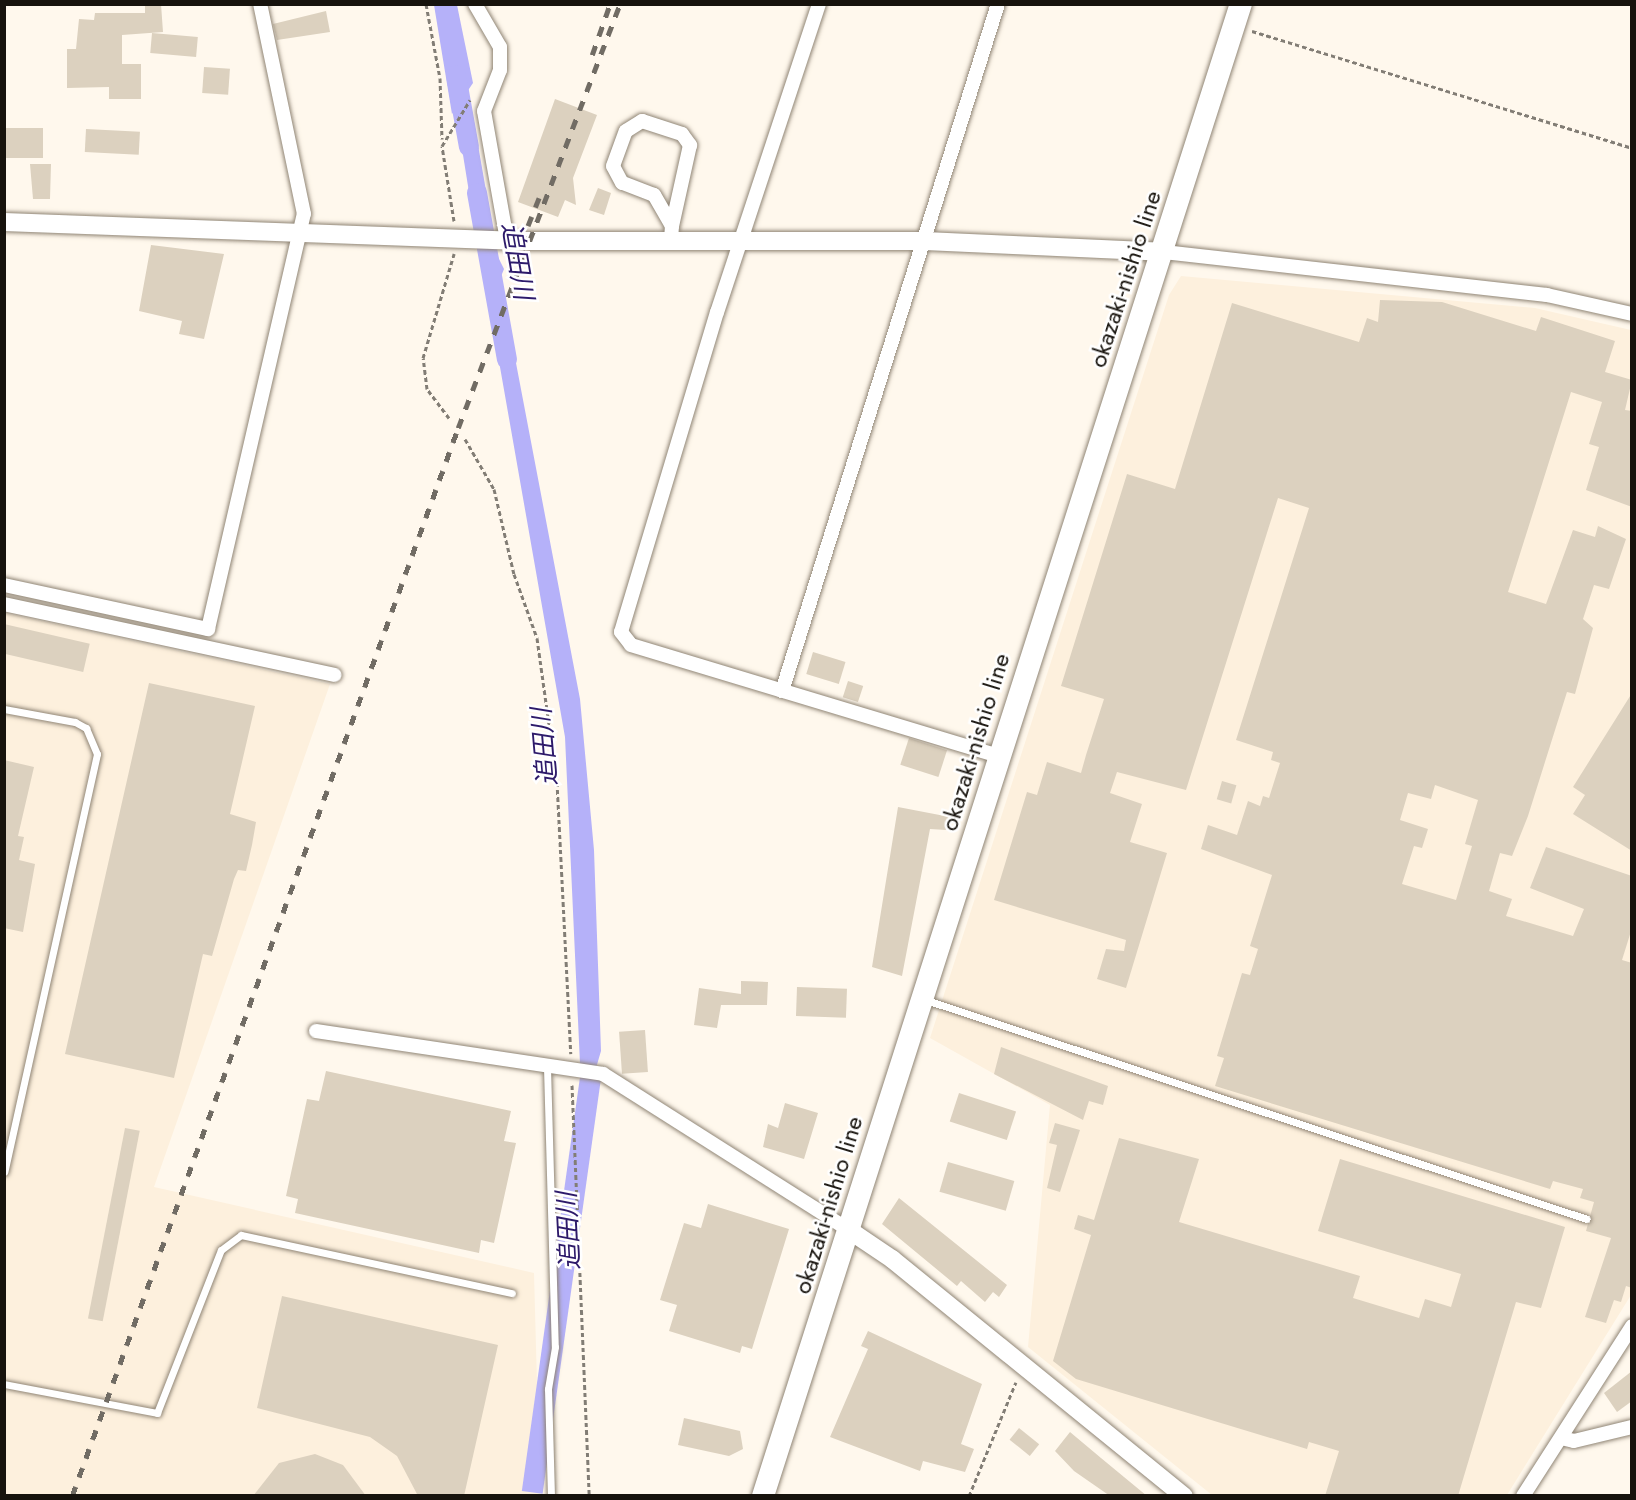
<!DOCTYPE html>
<meta charset="utf-8">
<style>
body{margin:0}
#map{position:relative;width:1636px;height:1500px;overflow:hidden;background:#fff8ed;font-family:Jost,"Noto Sans JP",sans-serif}
div>[style]{position:absolute}
.built>*{inset:0;background:#fdf0dd}
.water>*{inset:0;background:#b5b1f9;transform-origin:0 0}
.canal>*{height:20px;margin:-10px;padding:0 10px;transform-origin:10px;border-radius:10px;background:#b5b1f9}
.building>*{inset:0;background:#dcd1bf;transform-origin:0 0}
.path>*{height:3px;margin-top:-1.5px;transform-origin:0;background:repeating-linear-gradient(90deg,#827d75 0 4.5px,transparent 0 7.5px)}
.roads{filter:drop-shadow(0 0 2px #908575) drop-shadow(0 0 2px #908575)}
.service>*{height:7px;margin:-3.5px;padding:0 3.5px;transform-origin:3.5px;border-radius:3.5px;background:#fff}
.minor>*{height:14px;margin:-7px;padding:0 7px;transform-origin:7px;border-radius:7px;background:#fff}
.tertiary>*{height:18px;margin:-9px;padding:0 9px;transform-origin:9px;border-radius:9px;background:#fff}
.primary>*{height:22px;margin:-11px;padding:0 11px;transform-origin:11px;border-radius:11px;background:#fff}
.rail>*{height:4.5px;margin-top:-2.25px;transform-origin:0;background:repeating-linear-gradient(90deg,#716c64 0 10px,transparent 0 20px)}
span{translate:-50% -50%;white-space:nowrap;text-align:center;line-height:1.15;-webkit-text-stroke:5px #fff;paint-order:stroke}
.street-label{font-size:24px;color:#17130d}
.water-label{font-size:26px;color:#2d1a6a;font-style:italic}
.frame{position:absolute;inset:0;border:6px solid #17130d;pointer-events:none}
</style>
<div id="map">
<div class="built">
<div style="clip-path:polygon(1181px 276px,1535px 308px,1631px 330px,1631px 1295px,1507px 1495px,1212px 1495px,1028px 1347px,1050px 1105px,930px 1038px,1169px 295px)"></div>
<div style="clip-path:polygon(5px 613px,330px 684px,154px 1187px,534px 1273px,540px 1495px,5px 1496px)"></div>
</div>
<div class="water">
<div style="clip-path:polygon(434px 5px,457px 5px,473px 83px,452px 114px)"></div>
<div style="clip-path:polygon(472px 111px,491px 219px,473px 217px,459px 130px)"></div>
<div style="clip-path:polygon(498px 257px,504px 269px,492px 299px,483px 260px)"></div>
<div style="clip-path:polygon(508px 321px,580px 699px,594px 850px,601px 1051px,596px 1068px,580px 1064px,565px 737px,497px 350px)"></div>
<div style="left:580px;top:1077px;width:21px;height:418px;rotate:8deg"></div>
</div>
<div class="canal">
<div style="left:456px;top:75px;width:73px;rotate:79.8deg"></div>
<div style="left:477px;top:193px;width:169px;rotate:79.8deg"></div>
</div>
<div class="building">
<div style="clip-path:polygon(145px 4px,161px 4px,163px 32px,122px 35px,122px 64px,141px 64px,141px 99px,109px 99px,109px 87px,67px 88px,67px 49px,76px 49px,79px 19px,94px 20px,95px 13px,145px 13px)"></div>
<div style="clip-path:polygon(326px 11px,330px 32px,277px 40px,273px 24px)"></div>
<div style="left:152px;top:33px;width:46px;height:20px;rotate:5deg"></div>
<div style="left:204px;top:67px;width:26px;height:26px;rotate:4deg"></div>
<div style="clip-path:polygon(555px 99px,597px 115px,573px 178px,576px 205px,565px 200px,558px 217px,518px 202px)"></div>
<div style="left:4px;top:128px;width:39px;height:30px"></div>
<div style="left:86px;top:129px;width:54px;height:23px;rotate:3deg"></div>
<div style="clip-path:polygon(30px 164px,51px 164px,50px 199px,33px 199px)"></div>
<div style="clip-path:polygon(598px 188px,611px 193px,604px 215px,589px 210px)"></div>
<div style="clip-path:polygon(151px 245px,224px 254px,204px 339px,179px 334px,182px 321px,139px 311px)"></div>
<div style="clip-path:polygon(evenodd,1380px 300px,1442px 302px,1536px 331px,1541px 317px,1615px 341px,1605px 372px,1632px 380px,1625px 410px,1632px 411px,1632px 507px,1586px 490px,1599px 447px,1589px 444px,1602px 402px,1571px 392px,1508px 592px,1546px 604px,1573px 530px,1595px 537px,1598px 526px,1626px 539px,1609px 589px,1594px 585px,1583px 619px,1593px 628px,1575px 694px,1567px 692px,1528px 816px,1512px 856px,1500px 853px,1489px 891px,1512px 899px,1506px 916px,1573px 936px,1584px 909px,1530px 888px,1546px 847px,1632px 876px,1632px 928px,1622px 960px,1632px 963px,1632px 1288px,1626px 1286px,1621px 1302px,1614px 1300px,1606px 1323px,1585px 1317px,1611px 1238px,1586px 1231px,1594px 1202px,1580px 1198px,1583px 1189px,1553px 1181px,1550px 1189px,1215px 1086px,1224px 1058px,1217px 1056px,1242px 973px,1250px 975px,1258px 949px,1250px 946px,1272px 875px,1201px 849px,1208px 825px,1237px 835px,1248px 801px,1260px 806px,1263px 796px,1269px 798px,1280px 763px,1271px 760px,1273px 752px,1236px 740px,1309px 508px,1278px 498px,1186px 790px,1117px 772px,1110px 793px,1142px 804px,1130px 842px,1167px 853px,1126px 988px,1097px 979px,1106px 949px,1124px 951px,1126px 940px,994px 900px,1027px 792px,1037px 795px,1047px 762px,1081px 773px,1086px 755px,1104px 699px,1061px 686px,1127px 474px,1175px 489px,1232px 303px,1359px 342px,1367px 318px,1378px 322px,1380px 300px,1435px 785px,1478px 800px,1465px 844px,1472px 846px,1456px 900px,1402px 884px,1414px 846px,1422px 848px,1428px 829px,1400px 820px,1408px 793px,1431px 799px,1435px 785px)"></div>
<div style="left:4px;top:624px;width:88px;height:29px;rotate:13deg"></div>
<div style="left:813px;top:652px;width:34px;height:23px;rotate:17deg"></div>
<div style="left:848px;top:681px;width:16px;height:17px;rotate:18deg"></div>
<div style="clip-path:polygon(149px 683px,255px 706px,230px 814px,256px 822px,252px 845px,246px 871px,238px 870px,234px 879px,212px 956px,203px 954px,174px 1078px,65px 1054px)"></div>
<div style="clip-path:polygon(1632px 693px,1632px 851px,1573px 814px,1585px 795px,1573px 787px)"></div>
<div style="left:909px;top:738px;width:40px;height:28px;rotate:18deg"></div>
<div style="clip-path:polygon(4px 760px,34px 767px,18px 836px,24px 837px,19px 860px,35px 864px,23px 932px,4px 928px)"></div>
<div style="left:1222px;top:781px;width:15px;height:19px;rotate:16deg"></div>
<div style="clip-path:polygon(898px 807px,950px 817px,946px 830px,930px 829px,902px 976px,872px 967px)"></div>
<div style="clip-path:polygon(741px 981px,768px 982px,767px 1005px,721px 1005px,717px 1028px,694px 1025px,699px 988px,741px 994px)"></div>
<div style="left:797px;top:987px;width:50px;height:29px;rotate:2deg"></div>
<div style="left:645px;top:1030px;width:42px;height:26px;rotate:86deg"></div>
<div style="clip-path:polygon(1001px 1047px,1108px 1086px,1103px 1105px,1089px 1101px,1083px 1120px,994px 1074px)"></div>
<div style="clip-path:polygon(326px 1071px,511px 1111px,504px 1141px,516px 1143px,494px 1243px,481px 1240px,479px 1253px,295px 1213px,298px 1199px,286px 1196px,307px 1099px,319px 1101px)"></div>
<div style="left:959px;top:1093px;width:60px;height:30px;rotate:18deg"></div>
<div style="clip-path:polygon(785px 1103px,818px 1113px,804px 1159px,763px 1147px,768px 1124px,778px 1128px)"></div>
<div style="clip-path:polygon(1055px 1123px,1080px 1130px,1060px 1192px,1047px 1188px,1057px 1145px,1049px 1143px)"></div>
<div style="left:125px;top:1128px;width:15px;height:194px;rotate:11deg"></div>
<div style="clip-path:polygon(1119px 1138px,1199px 1159px,1179px 1222px,1360px 1276px,1353px 1298px,1419px 1318px,1425px 1299px,1451px 1307px,1461px 1274px,1318px 1231px,1340px 1159px,1565px 1227px,1541px 1308px,1516px 1302px,1458px 1496px,1325px 1496px,1339px 1451px,1309px 1442px,1307px 1449px,1076px 1379px,1053px 1361px,1091px 1235px,1074px 1229px,1078px 1215px,1094px 1220px)"></div>
<div style="left:948px;top:1162px;width:69px;height:31px;rotate:16deg"></div>
<div style="clip-path:polygon(899px 1198px,1007px 1285px,999px 1297px,993px 1292px,985px 1302px,961px 1281px,957px 1286px,882px 1224px)"></div>
<div style="clip-path:polygon(708px 1204px,789px 1229px,752px 1349px,742px 1346px,740px 1353px,669px 1331px,677px 1305px,660px 1300px,684px 1223px,701px 1228px)"></div>
<div style="clip-path:polygon(282px 1296px,498px 1345px,464px 1496px,418px 1496px,397px 1456px,370px 1437px,257px 1408px)"></div>
<div style="clip-path:polygon(868px 1331px,982px 1384px,961px 1444px,974px 1449px,965px 1472px,923px 1461px,920px 1471px,830px 1437px,868px 1349px,861px 1346px)"></div>
<div style="clip-path:polygon(1632px 1371px,1632px 1401px,1617px 1412px,1604px 1393px)"></div>
<div style="clip-path:polygon(684px 1418px,740px 1431px,743px 1449px,729px 1456px,678px 1445px)"></div>
<div style="left:1019px;top:1428px;width:26px;height:15px;rotate:39deg"></div>
<div style="clip-path:polygon(1070px 1432px,1101px 1458px,1147px 1496px,1110px 1496px,1074px 1471px,1055px 1451px)"></div>
<div style="clip-path:polygon(315px 1454px,343px 1465px,366px 1496px,253px 1496px,279px 1463px)"></div>
</div>
<div class="path">
<div style="left:426px;top:4px;width:75px;rotate:79.3deg"></div>
<div style="left:440px;top:78px;width:61px;rotate:88.1deg"></div>
<div style="left:1252px;top:31px;width:398px;rotate:17.1deg"></div>
<div style="left:454px;top:221px;width:76px;rotate:-99.1deg"></div>
<div style="left:442px;top:146px;width:54px;rotate:-58.7deg"></div>
<div style="left:449px;top:418px;width:36px;rotate:-127deg"></div>
<div style="left:427px;top:389px;width:31px;rotate:-97deg"></div>
<div style="left:423px;top:358px;width:109px;rotate:-73.4deg"></div>
<div style="left:465px;top:439px;width:58px;rotate:59.9deg"></div>
<div style="left:494px;top:489px;width:87px;rotate:76.8deg"></div>
<div style="left:514px;top:574px;width:68px;rotate:70.2deg"></div>
<div style="left:537px;top:638px;width:145px;rotate:82.1deg"></div>
<div style="left:557px;top:782px;width:272px;rotate:87.1deg"></div>
<div style="left:572px;top:1085px;width:411px;rotate:87.6deg"></div>
<div style="left:969px;top:1496px;width:123px;rotate:-67.6deg"></div>
</div>
<div class="roads">
<div class="service">
<div style="left:4px;top:709px;width:72px;rotate:10.4deg"></div>
<div style="left:75px;top:722px;width:13px;rotate:29deg"></div>
<div style="left:86px;top:728px;width:28px;rotate:67deg"></div>
<div style="left:97px;top:754px;width:428px;rotate:102.5deg"></div>
<div style="left:926px;top:1000px;width:696px;rotate:18.33deg"></div>
<div style="left:547px;top:1067px;width:280px;rotate:88.4deg"></div>
<div style="left:555px;top:1347px;width:43px;rotate:99.5deg"></div>
<div style="left:548px;top:1389px;width:107px;rotate:88.4deg"></div>
<div style="left:4px;top:1384px;width:156px;rotate:10.7deg"></div>
<div style="left:157px;top:1413px;width:175px;rotate:-68.6deg"></div>
<div style="left:221px;top:1250px;width:25px;rotate:-37deg"></div>
<div style="left:241px;top:1235px;width:277px;rotate:12.1deg"></div>
</div>
<div class="minor">
<div style="left:475px;top:4px;width:50px;rotate:59.8deg"></div>
<div style="left:500px;top:47px;width:23px;rotate:90deg"></div>
<div style="left:500px;top:70px;width:44px;rotate:111.3deg"></div>
<div style="left:484px;top:111px;width:131px;rotate:79.9deg"></div>
<div style="left:819px;top:4px;width:324px;rotate:108.3deg"></div>
<div style="left:717px;top:312px;width:334px;rotate:106.7deg"></div>
<div style="left:621px;top:632px;width:16px;rotate:52deg"></div>
<div style="left:631px;top:645px;width:384px;rotate:16.8deg"></div>
<div style="left:671px;top:240px;width:14px;rotate:-86deg"></div>
<div style="left:672px;top:226px;width:36px;rotate:-120deg"></div>
<div style="left:654px;top:195px;width:34px;rotate:-159deg"></div>
<div style="left:622px;top:183px;width:19px;rotate:-118deg"></div>
<div style="left:613px;top:166px;width:37px;rotate:-70deg"></div>
<div style="left:626px;top:131px;width:19px;rotate:-32deg"></div>
<div style="left:642px;top:121px;width:42px;rotate:18deg"></div>
<div style="left:682px;top:134px;width:14px;rotate:54deg"></div>
<div style="left:690px;top:145px;width:83px;rotate:102.5deg"></div>
<div style="left:1164px;top:252px;width:385px;rotate:6.4deg"></div>
<div style="left:1547px;top:295px;width:87px;rotate:12.6deg"></div>
<div style="left:4px;top:585px;width:209px;rotate:12.2deg"></div>
<div style="left:208px;top:629px;width:426px;rotate:-77deg"></div>
<div style="left:304px;top:214px;width:215px;rotate:-101.8deg"></div>
<div style="left:4px;top:604px;width:338px;rotate:12.1deg"></div>
<div style="left:782px;top:691px;width:720px;rotate:-72.55deg"></div>
<div style="left:316px;top:1031px;width:290px;rotate:8.5deg"></div>
<div style="left:603px;top:1074px;width:291px;rotate:32.4deg"></div>
<div style="left:1561px;top:1438px;width:13px;rotate:13deg"></div>
<div style="left:1574px;top:1441px;width:60px;rotate:-13.6deg"></div>
<div style="left:1523px;top:1496px;width:202px;rotate:-57.3deg"></div>
</div>
<div class="tertiary">
<div style="left:4px;top:222px;width:519px;rotate:2.1deg"></div>
<div style="left:523px;top:241px;width:400px"></div>
<div style="left:923px;top:241px;width:241px;rotate:2.6deg"></div>
<div style="left:849px;top:1230px;width:52px;rotate:34deg"></div>
<div style="left:892px;top:1259px;width:376px;rotate:39.1deg"></div>
</div>
<div class="primary">
<div style="left:763px;top:1496px;width:1567px;rotate:-72.24deg"></div>
</div>
</div>
<div class="rail">
<div style="left:592px;top:55px;width:54px;rotate:-70.6deg"></div>
<div style="left:513px;top:263px;width:79px;rotate:-68.3deg"></div>
<div style="left:72px;top:1496px;width:1136px;rotate:-70.13deg"></div>
<div style="left:458px;top:428px;width:454px;rotate:-69.1deg"></div>
</div>
<div class="street-label">
<span style="left:1125px;top:279px;rotate:-72deg">okazaki-nishio line</span>
<span style="left:975px;top:742px;rotate:-73deg">okazaki-nishio line</span>
<span style="left:828px;top:1205px;rotate:-73deg">okazaki-nishio line</span>
</div>
<div class="water-label">
<span style="left:517px;top:261px;rotate:80deg">追田川</span>
<span style="left:545px;top:747px;rotate:-95deg">追田川</span>
<span style="left:569px;top:1231px;rotate:-93deg">追田川</span>
</div>
<div class="frame"></div>
</div>
